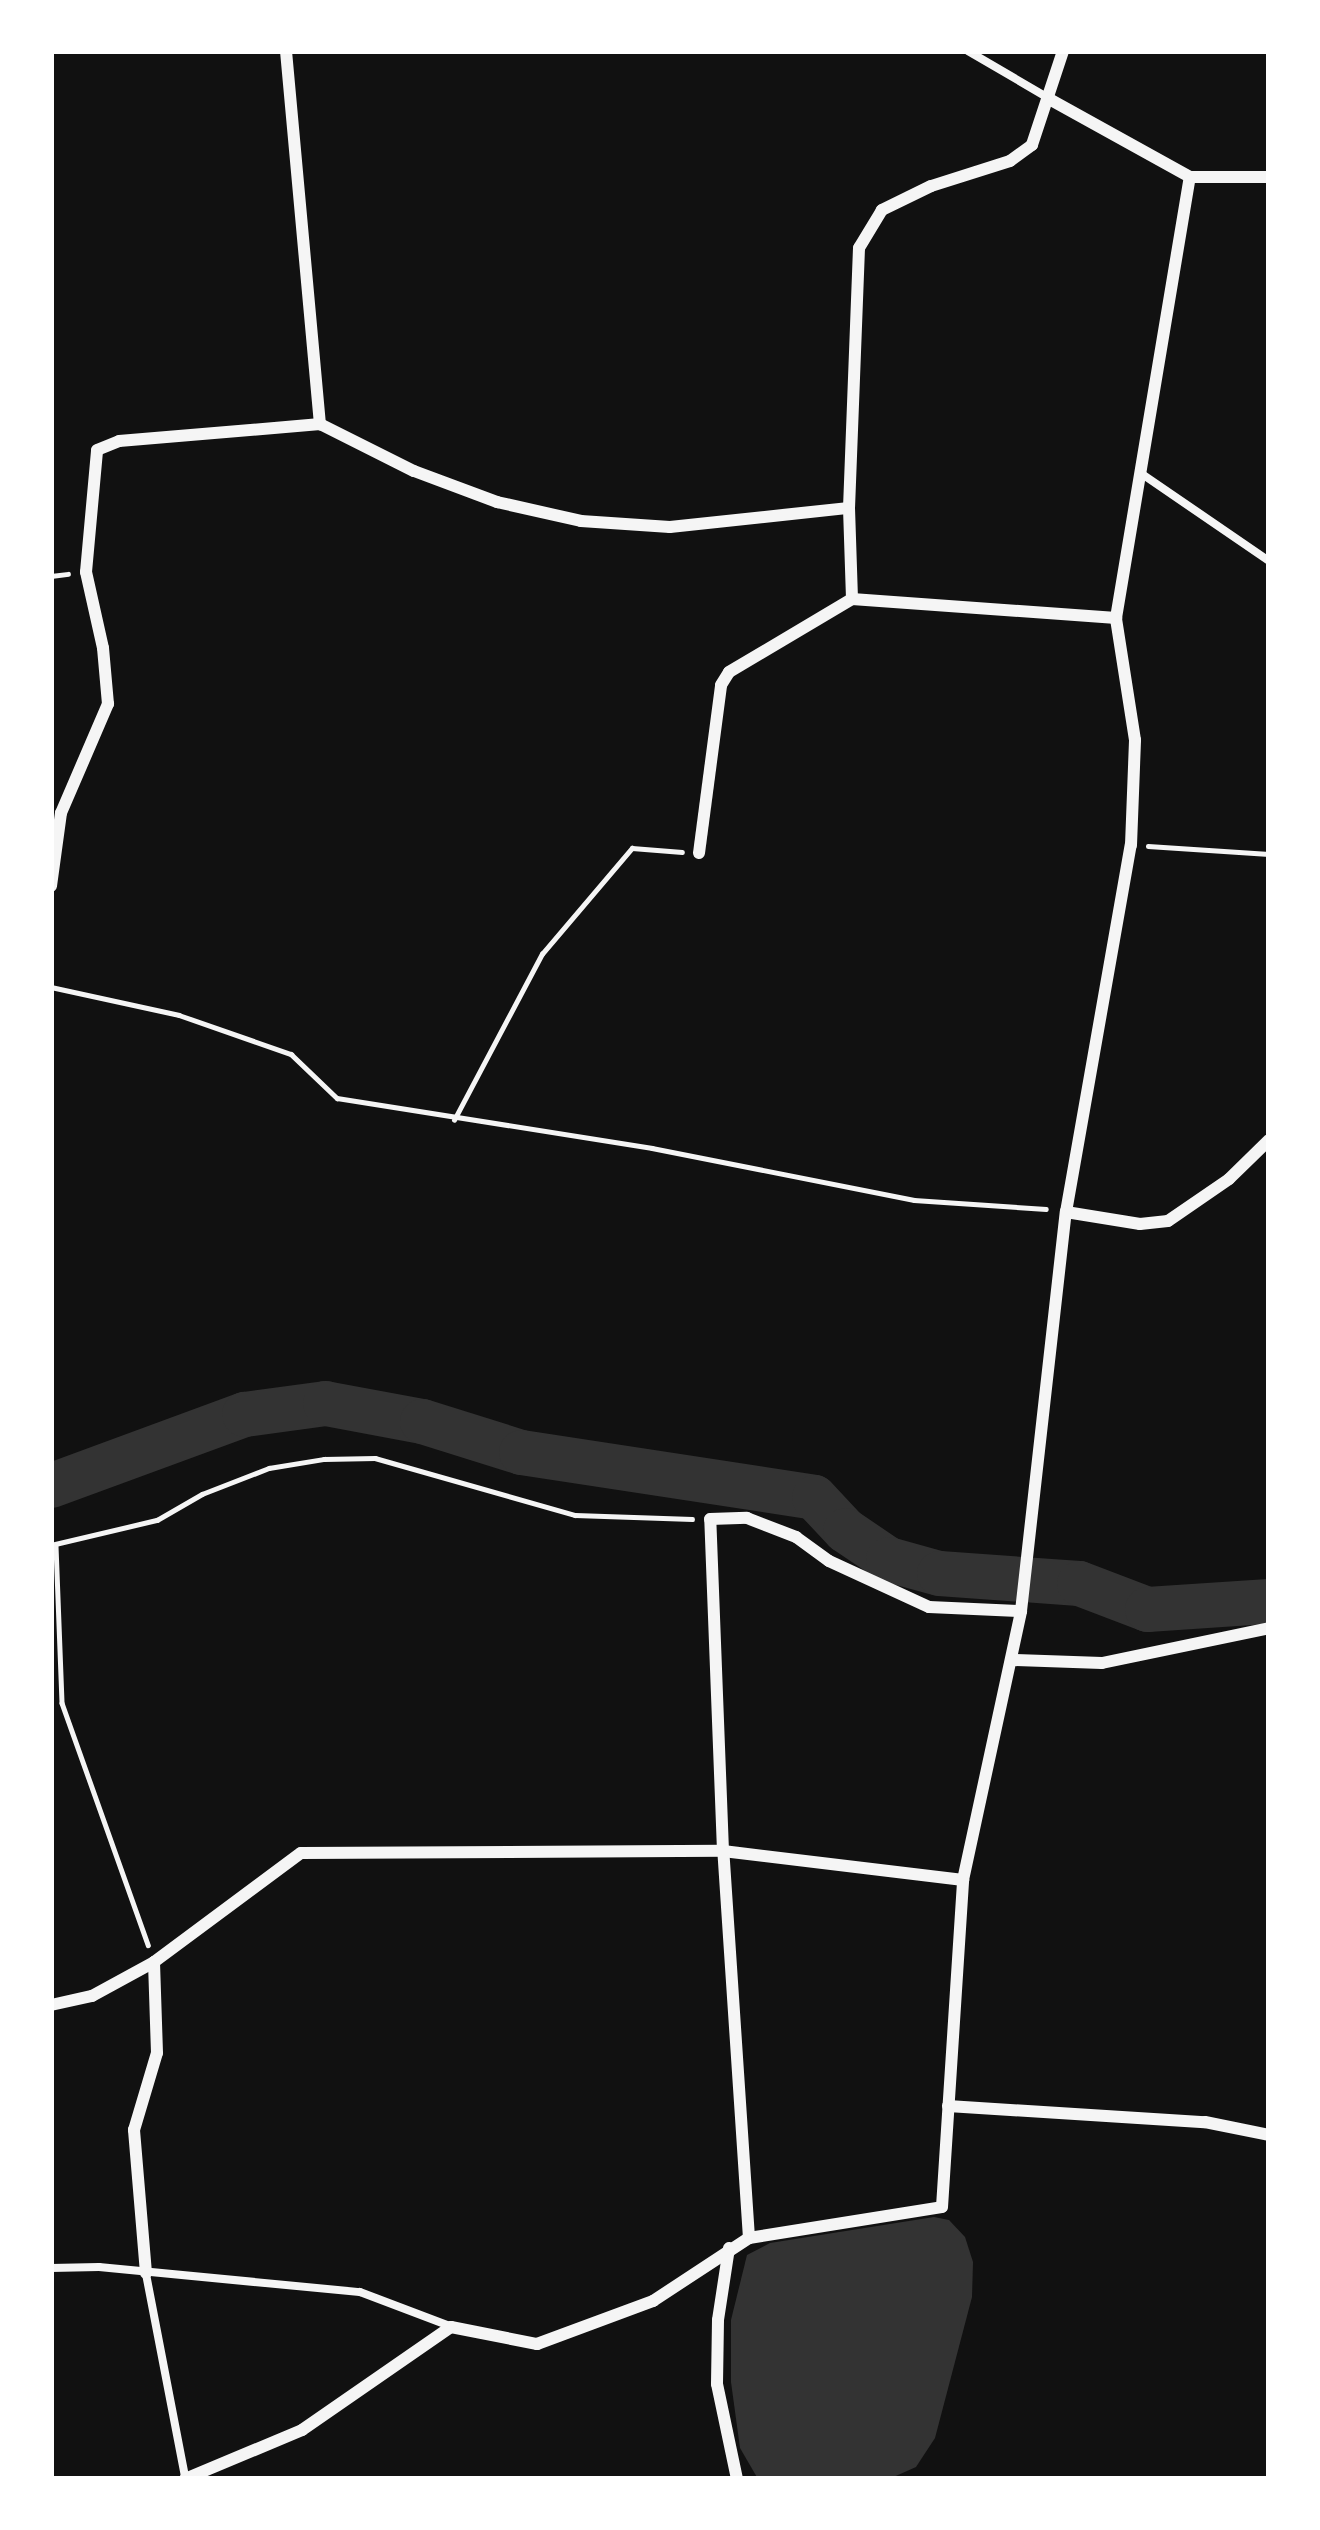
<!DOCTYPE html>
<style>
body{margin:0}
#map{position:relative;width:1320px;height:2530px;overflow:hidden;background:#111;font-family:Arial,sans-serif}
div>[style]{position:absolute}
.water>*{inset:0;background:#333}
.river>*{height:45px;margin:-22.5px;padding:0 22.5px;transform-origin:22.5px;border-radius:22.5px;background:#333}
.path>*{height:4.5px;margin:-2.25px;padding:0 2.25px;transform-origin:2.25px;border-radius:2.25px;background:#f5f5f5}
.service>*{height:8px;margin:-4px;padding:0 4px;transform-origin:4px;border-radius:4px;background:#f5f5f5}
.minor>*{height:12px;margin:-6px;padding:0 6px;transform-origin:6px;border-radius:6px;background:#f5f5f5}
span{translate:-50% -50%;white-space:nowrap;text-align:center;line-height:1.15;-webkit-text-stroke:10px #fff;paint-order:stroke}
.frame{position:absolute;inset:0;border:54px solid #fff;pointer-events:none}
</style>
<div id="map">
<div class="water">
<div style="clip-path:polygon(934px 2217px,949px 2220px,965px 2237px,973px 2262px,972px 2297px,935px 2438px,916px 2467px,889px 2479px,758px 2479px,740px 2448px,731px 2382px,731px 2320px,747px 2255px,770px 2243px)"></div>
</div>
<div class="river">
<div style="left:51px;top:1485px;width:206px;rotate:-20.2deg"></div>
<div style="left:244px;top:1414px;width:82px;rotate:-7.7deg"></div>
<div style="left:325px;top:1403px;width:99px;rotate:10.5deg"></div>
<div style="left:422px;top:1421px;width:104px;rotate:17.4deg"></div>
<div style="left:521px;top:1452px;width:296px;rotate:8.7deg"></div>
<div style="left:814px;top:1497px;width:45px;rotate:46.8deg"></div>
<div style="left:845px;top:1530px;width:52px;rotate:34deg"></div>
<div style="left:888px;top:1559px;width:53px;rotate:15.4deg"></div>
<div style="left:939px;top:1573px;width:140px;rotate:4.1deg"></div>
<div style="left:1079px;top:1583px;width:73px;rotate:20.9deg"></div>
<div style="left:1147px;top:1609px;width:122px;rotate:-3.8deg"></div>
</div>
<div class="path">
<div style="left:51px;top:576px;width:17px;rotate:-7deg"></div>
<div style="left:1148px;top:846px;width:121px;rotate:3.8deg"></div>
<div style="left:51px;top:987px;width:131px;rotate:12.3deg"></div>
<div style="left:179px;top:1015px;width:119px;rotate:19.2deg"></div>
<div style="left:291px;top:1054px;width:64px;rotate:43.7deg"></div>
<div style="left:337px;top:1098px;width:319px;rotate:9deg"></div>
<div style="left:652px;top:1148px;width:267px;rotate:11.2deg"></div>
<div style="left:914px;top:1200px;width:132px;rotate:3.9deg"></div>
<div style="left:454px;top:1120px;width:188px;rotate:-62.1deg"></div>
<div style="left:542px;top:954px;width:139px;rotate:-49.7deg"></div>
<div style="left:632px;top:848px;width:50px;rotate:4.6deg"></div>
<div style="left:51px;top:1545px;width:109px;rotate:-13.3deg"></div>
<div style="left:157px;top:1520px;width:52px;rotate:-30deg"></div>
<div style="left:202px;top:1494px;width:72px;rotate:-21.2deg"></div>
<div style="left:269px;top:1468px;width:56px;rotate:-9.3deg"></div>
<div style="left:324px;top:1459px;width:51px;rotate:-1.1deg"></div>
<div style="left:375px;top:1458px;width:208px;rotate:15.9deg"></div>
<div style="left:575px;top:1515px;width:117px;rotate:2deg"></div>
<div style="left:56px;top:1546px;width:157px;rotate:87.8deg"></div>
<div style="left:62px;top:1703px;width:257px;rotate:70.4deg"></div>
</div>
<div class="service">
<div style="left:968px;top:51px;width:95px;rotate:30.3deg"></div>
<div style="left:1142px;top:474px;width:154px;rotate:34.4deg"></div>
<div style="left:51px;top:2268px;width:48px;rotate:-1.2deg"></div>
<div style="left:99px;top:2267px;width:262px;rotate:5.5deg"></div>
<div style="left:360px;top:2292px;width:96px;rotate:20.7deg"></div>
<div style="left:146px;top:2274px;width:207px;rotate:79.1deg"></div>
</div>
<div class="minor">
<div style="left:286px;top:51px;width:375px;rotate:84.8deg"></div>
<div style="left:1063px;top:51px;width:99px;rotate:108.3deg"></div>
<div style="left:1032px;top:145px;width:27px;rotate:144deg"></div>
<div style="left:1010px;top:161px;width:83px;rotate:162.4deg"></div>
<div style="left:931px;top:186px;width:55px;rotate:153.9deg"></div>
<div style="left:882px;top:210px;width:44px;rotate:121.2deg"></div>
<div style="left:859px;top:248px;width:260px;rotate:92.2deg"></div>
<div style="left:849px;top:508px;width:91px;rotate:88.1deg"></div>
<div style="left:852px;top:599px;width:265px;rotate:4.1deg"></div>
<div style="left:1051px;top:100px;width:159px;rotate:29deg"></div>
<div style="left:1190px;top:177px;width:79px"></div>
<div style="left:699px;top:853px;width:169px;rotate:-82.5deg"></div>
<div style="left:721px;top:685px;width:15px;rotate:-58deg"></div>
<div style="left:729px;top:672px;width:143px;rotate:-30.7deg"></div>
<div style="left:51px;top:886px;width:74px;rotate:-82.2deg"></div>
<div style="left:61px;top:813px;width:119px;rotate:-66.7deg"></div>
<div style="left:108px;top:704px;width:56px;rotate:-95.1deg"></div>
<div style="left:103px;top:648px;width:78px;rotate:-102.6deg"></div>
<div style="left:86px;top:572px;width:122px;rotate:-84.8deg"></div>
<div style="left:97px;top:450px;width:24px;rotate:-22deg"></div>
<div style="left:119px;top:441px;width:202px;rotate:-4.8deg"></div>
<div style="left:320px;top:424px;width:105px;rotate:26.6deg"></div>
<div style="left:414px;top:471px;width:89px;rotate:20.5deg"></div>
<div style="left:497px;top:502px;width:86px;rotate:12.7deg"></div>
<div style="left:581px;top:521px;width:89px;rotate:3.9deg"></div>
<div style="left:670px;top:527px;width:180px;rotate:-6.1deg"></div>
<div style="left:1066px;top:1212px;width:75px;rotate:9.2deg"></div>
<div style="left:1140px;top:1224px;width:28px;rotate:-6deg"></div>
<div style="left:1168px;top:1221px;width:74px;rotate:-34.5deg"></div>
<div style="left:1229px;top:1179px;width:56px;rotate:-44.3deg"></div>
<div style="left:1013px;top:1660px;width:89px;rotate:1.9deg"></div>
<div style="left:1102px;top:1663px;width:171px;rotate:-11.8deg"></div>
<div style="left:51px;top:2005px;width:42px;rotate:-12.4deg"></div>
<div style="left:92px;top:1996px;width:71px;rotate:-28.7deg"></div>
<div style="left:154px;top:1962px;width:183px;rotate:-36.6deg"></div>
<div style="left:301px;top:1853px;width:422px;rotate:-0.3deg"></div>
<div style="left:723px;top:1851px;width:242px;rotate:6.9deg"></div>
<div style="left:948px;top:2106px;width:257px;rotate:3.6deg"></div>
<div style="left:1205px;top:2122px;width:65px;rotate:11.5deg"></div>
<div style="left:749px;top:2238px;width:388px;rotate:-93.8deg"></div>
<div style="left:723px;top:1851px;width:332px;rotate:-92.2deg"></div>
<div style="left:710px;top:1519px;width:37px;rotate:-2deg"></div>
<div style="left:747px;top:1518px;width:53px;rotate:21.2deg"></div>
<div style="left:796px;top:1537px;width:41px;rotate:36deg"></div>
<div style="left:829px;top:1561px;width:110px;rotate:24.7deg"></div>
<div style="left:929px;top:1607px;width:92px;rotate:2.5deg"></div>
<div style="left:729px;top:2248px;width:73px;rotate:98.7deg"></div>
<div style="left:718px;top:2320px;width:64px;rotate:90.9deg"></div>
<div style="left:717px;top:2384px;width:97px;rotate:78.1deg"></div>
<div style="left:146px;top:2273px;width:144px;rotate:-94.8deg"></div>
<div style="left:134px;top:2130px;width:80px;rotate:-73.4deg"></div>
<div style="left:157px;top:2053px;width:91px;rotate:-91.9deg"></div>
<div style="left:185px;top:2479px;width:127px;rotate:-22.7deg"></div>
<div style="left:302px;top:2430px;width:181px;rotate:-34.7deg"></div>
<div style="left:451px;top:2327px;width:88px;rotate:11.2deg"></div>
<div style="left:537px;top:2344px;width:124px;rotate:-20.3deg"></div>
<div style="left:653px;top:2301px;width:115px;rotate:-33.3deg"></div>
<div style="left:749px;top:2238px;width:195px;rotate:-9.1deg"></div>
<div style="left:942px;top:2207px;width:328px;rotate:-86.3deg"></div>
<div style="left:963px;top:1880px;width:275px;rotate:-77.8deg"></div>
<div style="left:1021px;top:1611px;width:402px;rotate:-83.6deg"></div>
<div style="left:1066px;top:1212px;width:373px;rotate:-80deg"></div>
<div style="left:1131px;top:845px;width:105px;rotate:-87.8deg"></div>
<div style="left:1135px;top:740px;width:123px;rotate:-98.9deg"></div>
<div style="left:1116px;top:618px;width:447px;rotate:-80.5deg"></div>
</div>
<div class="frame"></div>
</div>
